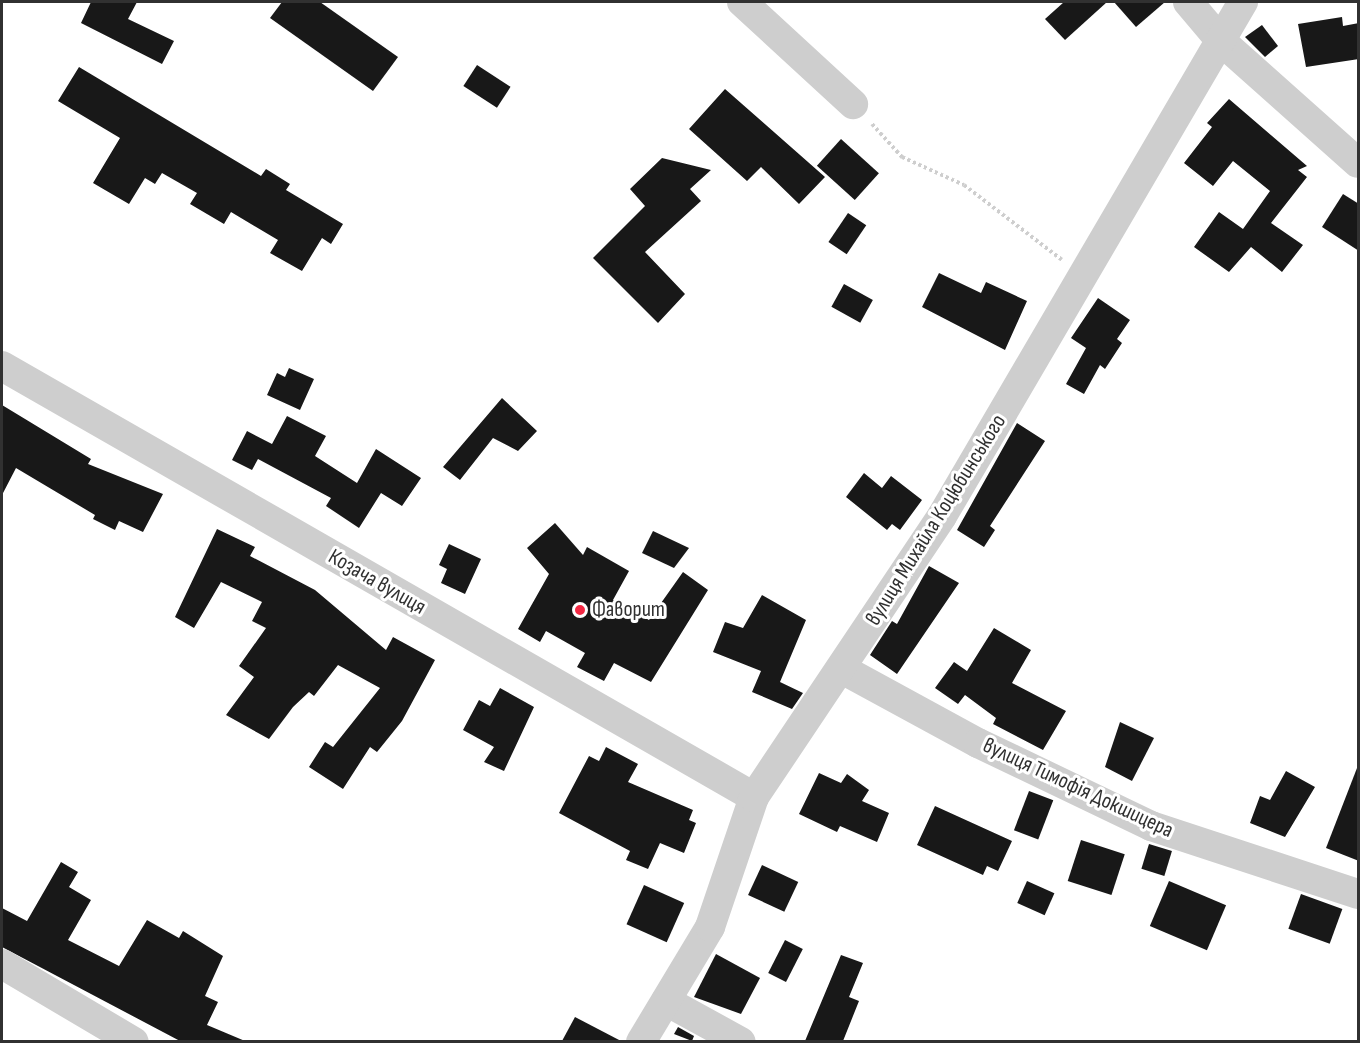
<!DOCTYPE html>
<meta charset="utf-8">
<style>
body{margin:0}
#map{position:relative;width:1360px;height:1043px;overflow:hidden;background:#fff;font-family:"Sofia Sans Condensed",sans-serif}
div>[style]{position:absolute}
.building>*{inset:0;background:#181818;transform-origin:0 0}
.path>*{height:4px;margin-top:-2px;transform-origin:0;background:repeating-linear-gradient(90deg,#cecece 0 3px,transparent 0 6px)}
.street>*{height:30px;margin:-15px;padding:0 15px;transform-origin:15px;border-radius:15px;background:#cecece}
.dots>*{width:16px;height:16px;translate:-50% -50%;box-sizing:border-box;border:3px solid #fff;border-radius:50%}
span{translate:-50% -50%;white-space:nowrap;text-align:center;line-height:1.15;-webkit-text-stroke:6px #fff;paint-order:stroke}
.street-label{font-size:22px;color:#313131}
.poi-label{font-size:22px;color:#313131}
.left{translate:0 -50%;text-align:left}
.frame{position:absolute;inset:0;border:3px solid #313131;pointer-events:none}
</style>
<div id="map">
<div class="building">
<div style="clip-path:polygon(91px 2px,137px 2px,128px 19px,174px 41px,162px 64px,81px 23px)"></div>
<div style="clip-path:polygon(282px 2px,320px 2px,398px 57px,373px 91px,270px 18px)"></div>
<div style="clip-path:polygon(1064px 2px,1107px 2px,1065px 40px,1045px 19px)"></div>
<div style="clip-path:polygon(1114px 2px,1165px 2px,1136px 27px)"></div>
<div style="clip-path:polygon(1342px 17px,1343px 26px,1359px 23px,1359px 59px,1306px 67px,1298px 24px)"></div>
<div style="clip-path:polygon(1262px 25px,1278px 46px,1265px 57px,1245px 37px)"></div>
<div style="left:477px;top:65px;width:40px;height:25px;rotate:33deg"></div>
<div style="clip-path:polygon(79px 67px,261px 176px,266px 169px,290px 184px,286px 190px,343px 224px,331px 244px,322px 238px,302px 271px,270px 253px,278px 240px,231px 212px,224px 224px,190px 204px,197px 193px,162px 173px,155px 184px,145px 178px,129px 204px,93px 183px,120px 138px,58px 101px)"></div>
<div style="clip-path:polygon(725px 89px,825px 177px,799px 204px,761px 167px,747px 181px,689px 129px)"></div>
<div style="clip-path:polygon(1229px 99px,1307px 166px,1298px 170px,1307px 177px,1271px 223px,1303px 245px,1282px 272px,1251px 247px,1229px 272px,1194px 247px,1219px 212px,1243px 229px,1270px 191px,1233px 161px,1213px 186px,1184px 163px,1212px 127px,1207px 123px)"></div>
<div style="left:841px;top:139px;width:51px;height:36px;rotate:42deg"></div>
<div style="clip-path:polygon(662px 158px,711px 170px,690px 189px,701px 201px,645px 252px,685px 294px,658px 323px,593px 258px,645px 206px,630px 189px)"></div>
<div style="clip-path:polygon(1343px 194px,1359px 204px,1359px 251px,1322px 227px)"></div>
<div style="left:848px;top:213px;width:22px;height:35px;rotate:34deg"></div>
<div style="clip-path:polygon(939px 273px,981px 293px,986px 282px,1027px 301px,1005px 350px,922px 307px)"></div>
<div style="left:844px;top:284px;width:33px;height:26px;rotate:29deg"></div>
<div style="clip-path:polygon(1098px 298px,1130px 320px,1117px 339px,1122px 343px,1105px 369px,1100px 365px,1084px 394px,1066px 384px,1086px 348px,1071px 338px)"></div>
<div style="clip-path:polygon(289px 368px,314px 379px,300px 410px,267px 395px,277px 373px,285px 377px)"></div>
<div style="clip-path:polygon(502px 398px,537px 431px,518px 451px,493px 438px,460px 480px,443px 467px)"></div>
<div style="clip-path:polygon(2px 405px,91px 459px,88px 464px,163px 494px,143px 532px,119px 521px,115px 530px,93px 519px,95px 515px,16px 468px,2px 495px)"></div>
<div style="clip-path:polygon(287px 416px,326px 436px,315px 456px,357px 483px,376px 449px,421px 478px,402px 506px,381px 493px,359px 528px,326px 506px,331px 498px,258px 459px,252px 470px,232px 460px,247px 431px,272px 444px)"></div>
<div style="clip-path:polygon(1017px 423px,1045px 441px,990px 526px,995px 530px,984px 547px,957px 530px)"></div>
<div style="clip-path:polygon(864px 473px,882px 488px,891px 476px,922px 500px,900px 530px,892px 524px,887px 530px,846px 497px)"></div>
<div style="clip-path:polygon(555px 523px,583px 555px,587px 547px,629px 571px,613px 600px,649px 620px,683px 572px,708px 590px,651px 682px,614px 663px,604px 681px,577px 667px,585px 653px,546px 631px,540px 642px,518px 629px,549px 574px,527px 548px)"></div>
<div style="clip-path:polygon(217px 529px,255px 547px,250px 556px,315px 590px,386px 650px,393px 637px,435px 660px,402px 721px,377px 752px,370px 747px,343px 789px,309px 767px,325px 742px,333px 747px,380px 688px,338px 665px,314px 696px,309px 692px,293px 707px,269px 739px,226px 715px,254px 677px,239px 666px,266px 628px,252px 621px,262px 602px,221px 582px,194px 628px,175px 617px)"></div>
<div style="clip-path:polygon(653px 531px,689px 548px,674px 568px,642px 553px)"></div>
<div style="clip-path:polygon(449px 544px,481px 559px,465px 594px,441px 583px,447px 569px,439px 565px)"></div>
<div style="clip-path:polygon(929px 566px,959px 583px,897px 674px,870px 655px,892px 621px,897px 624px)"></div>
<div style="clip-path:polygon(762px 595px,806px 620px,780px 682px,803px 693px,792px 709px,752px 692px,761px 671px,713px 652px,725px 622px,743px 628px)"></div>
<div style="clip-path:polygon(994px 628px,1031px 650px,1012px 683px,1066px 711px,1043px 750px,993px 724px,996px 718px,965px 695px,958px 704px,935px 688px,954px 662px,967px 671px)"></div>
<div style="clip-path:polygon(500px 688px,534px 707px,504px 771px,484px 762px,494px 747px,463px 730px,479px 700px,490px 706px)"></div>
<div style="clip-path:polygon(1120px 722px,1154px 738px,1132px 781px,1105px 767px)"></div>
<div style="clip-path:polygon(606px 747px,638px 764px,628px 782px,693px 810px,689px 820px,696px 823px,684px 853px,660px 843px,648px 869px,626px 860px,630px 851px,559px 813px,589px 756px,599px 761px)"></div>
<div style="clip-path:polygon(1357px 768px,1359px 768px,1359px 861px,1326px 848px)"></div>
<div style="clip-path:polygon(1286px 771px,1315px 787px,1285px 837px,1250px 823px,1260px 796px,1270px 800px)"></div>
<div style="clip-path:polygon(819px 773px,841px 783px,847px 774px,869px 790px,862px 801px,889px 813px,877px 842px,840px 826px,837px 832px,799px 814px)"></div>
<div style="left:1029px;top:791px;width:26px;height:42px;rotate:21deg"></div>
<div style="clip-path:polygon(935px 806px,1012px 841px,998px 871px,987px 866px,983px 875px,917px 845px)"></div>
<div style="left:1081px;top:840px;width:46px;height:43px;rotate:18deg"></div>
<div style="left:1149px;top:844px;width:24px;height:26px;rotate:17deg"></div>
<div style="clip-path:polygon(61px 862px,78px 872px,69px 887px,91px 900px,68px 940px,119px 966px,147px 920px,179px 938px,183px 931px,223px 956px,205px 996px,218px 1002px,207px 1025px,245px 1041px,180px 1041px,2px 947px,2px 908px,27px 921px)"></div>
<div style="left:762px;top:865px;width:40px;height:33px;rotate:25deg"></div>
<div style="left:1027px;top:881px;width:30px;height:24px;rotate:24deg"></div>
<div style="left:1169px;top:881px;width:62px;height:49px;rotate:23deg"></div>
<div style="left:644px;top:885px;width:44px;height:43px;rotate:24deg"></div>
<div style="left:1301px;top:894px;width:44px;height:37px;rotate:20deg"></div>
<div style="left:785px;top:940px;width:20px;height:37px;rotate:27deg"></div>
<div style="clip-path:polygon(716px 954px,760px 978px,741px 1014px,694px 997px)"></div>
<div style="clip-path:polygon(841px 955px,863px 963px,849px 997px,859px 1001px,843px 1041px,805px 1041px)"></div>
<div style="clip-path:polygon(575px 1017px,621px 1041px,562px 1041px)"></div>
<div style="clip-path:polygon(678px 1027px,694px 1036px,692px 1041px,674px 1034px)"></div>
</div>
<div class="path">
<div style="left:872px;top:124px;width:45px;rotate:47.7deg"></div>
<div style="left:902px;top:157px;width:68px;rotate:24.3deg"></div>
<div style="left:964px;top:185px;width:123px;rotate:37.4deg"></div>
</div>
<div class="street">
<div style="left:742px;top:2px;width:151px;rotate:42.6deg"></div>
<div style="left:1188px;top:2px;width:51px;rotate:49.8deg"></div>
<div style="left:1221px;top:41px;width:183px;rotate:41.7deg"></div>
<div style="left:2px;top:366px;width:867px;rotate:29.82deg"></div>
<div style="left:842px;top:669px;width:155px;rotate:28.6deg"></div>
<div style="left:978px;top:743px;width:192px;rotate:25.6deg"></div>
<div style="left:1151px;top:826px;width:218px;rotate:18.2deg"></div>
<div style="left:2px;top:964px;width:153px;rotate:30.6deg"></div>
<div style="left:666px;top:1001px;width:85px;rotate:28.7deg"></div>
<div style="left:641px;top:1042px;width:134px;rotate:-59deg"></div>
<div style="left:710px;top:927px;width:137px;rotate:-71.3deg"></div>
<div style="left:754px;top:797px;width:338px;rotate:-56.2deg"></div>
<div style="left:942px;top:516px;width:596px;rotate:-59.65deg"></div>
</div>
<div class="dots">
<div style="left:580px;top:610px;background:#f32843"></div>
</div>
<div class="street-label">
<span style="left:936px;top:520px;rotate:-58deg">вулиця Михайла Коцюбинського</span>
<span style="left:377px;top:582px;rotate:30deg">Козача вулиця</span>
<span style="left:1078px;top:788px;rotate:25deg">вулиця Тимофія Докшицера</span>
</div>
<div class="poi-label">
<span class="left" style="left:592px;top:610px">Фаворит</span>
</div>
<div class="frame"></div>
</div>
